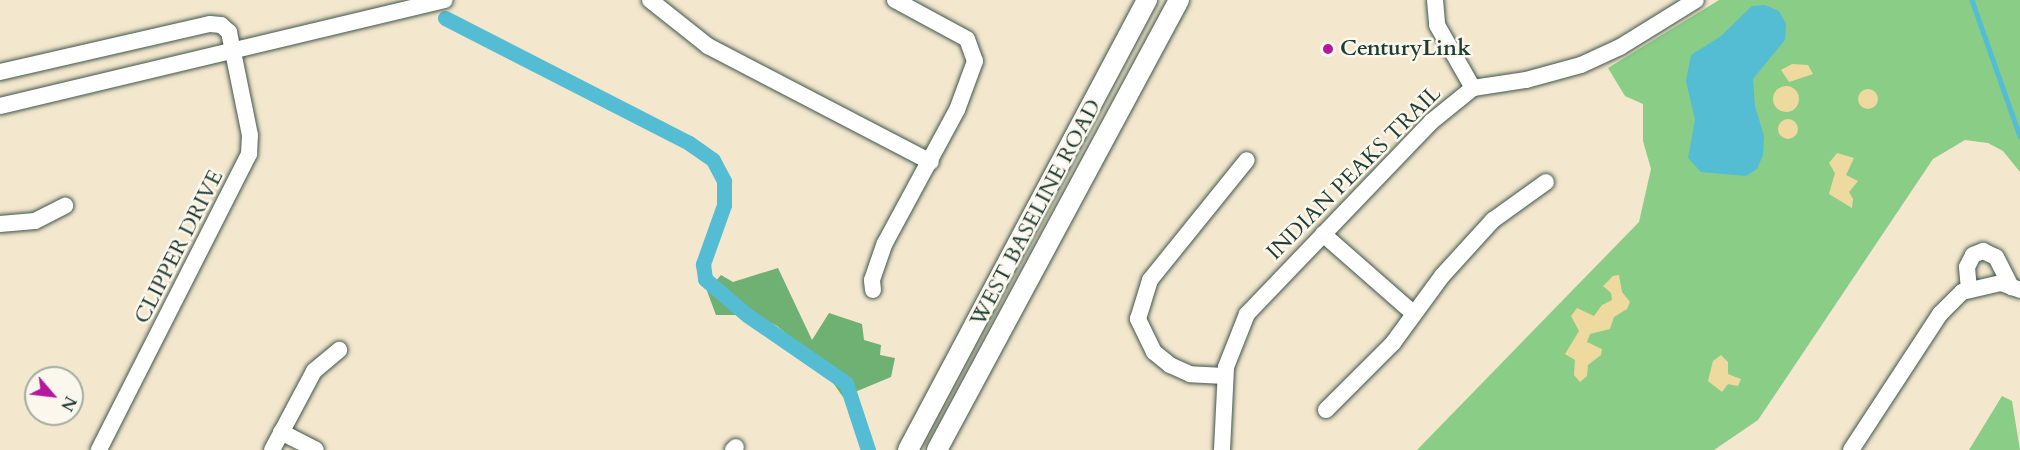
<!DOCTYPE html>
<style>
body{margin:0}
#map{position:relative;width:2020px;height:450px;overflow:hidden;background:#f3e7cd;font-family:Cardo,serif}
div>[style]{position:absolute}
.green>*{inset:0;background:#8acd86}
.forest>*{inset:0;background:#6fb073}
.sand>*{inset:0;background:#eeda9e}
.round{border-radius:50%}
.water>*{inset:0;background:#55bdd3}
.stream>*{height:4.5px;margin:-2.25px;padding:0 2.25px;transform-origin:2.25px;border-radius:2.25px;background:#55bdd3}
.canal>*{height:15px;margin:-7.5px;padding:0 7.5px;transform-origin:7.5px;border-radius:7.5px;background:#55bdd3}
.roads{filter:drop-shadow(0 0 2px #3f564b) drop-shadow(0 0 2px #3f564b)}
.minor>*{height:16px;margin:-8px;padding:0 8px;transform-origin:8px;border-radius:8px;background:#fff}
.major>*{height:20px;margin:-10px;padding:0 10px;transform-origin:10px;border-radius:10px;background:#fff}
.dots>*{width:16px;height:16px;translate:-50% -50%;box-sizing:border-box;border:3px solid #fbf7ec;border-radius:50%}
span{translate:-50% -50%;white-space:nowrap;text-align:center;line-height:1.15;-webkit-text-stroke:5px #fbf7ec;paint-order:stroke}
.poi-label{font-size:22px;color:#1f3d34;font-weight:700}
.left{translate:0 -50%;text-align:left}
.street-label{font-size:22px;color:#1f3d34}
.north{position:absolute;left:24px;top:366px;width:60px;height:60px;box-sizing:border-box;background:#fbf7ec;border:2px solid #a3ada2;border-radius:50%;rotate:118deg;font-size:16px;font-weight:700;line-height:24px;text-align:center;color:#1f3d34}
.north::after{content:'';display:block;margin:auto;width:21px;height:27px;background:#b5179e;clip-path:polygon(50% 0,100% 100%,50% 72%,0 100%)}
</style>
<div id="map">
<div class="green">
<div style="clip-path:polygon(1719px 0,2020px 0,2020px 172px,2003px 151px,1988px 143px,1965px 140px,1933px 159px,1758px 420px,1714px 450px,1417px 450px,1639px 222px,1651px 169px,1643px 141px,1643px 104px,1625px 96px,1608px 68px)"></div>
<div style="clip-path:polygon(2002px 396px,2012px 401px,2020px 450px,1969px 450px)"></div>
</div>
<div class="forest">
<div style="clip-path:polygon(778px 268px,812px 340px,829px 313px,862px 324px,864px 340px,881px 345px,880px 355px,895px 358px,891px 377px,843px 397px,815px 357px,777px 326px,756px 315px,716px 315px,707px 291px,721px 275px,733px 282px)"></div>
</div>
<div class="sand">
<div style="clip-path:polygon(1792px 64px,1808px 65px,1813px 74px,1789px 82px,1781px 70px)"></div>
<div class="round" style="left:1773px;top:86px;width:26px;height:26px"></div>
<div class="round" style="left:1858px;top:89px;width:20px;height:20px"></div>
<div class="round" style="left:1778px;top:119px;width:20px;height:20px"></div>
<div style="clip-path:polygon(1837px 153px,1854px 158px,1846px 175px,1858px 181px,1849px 192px,1853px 199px,1852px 208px,1829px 194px,1835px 173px,1829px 163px)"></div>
<div style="clip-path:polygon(1619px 275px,1622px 292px,1630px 302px,1627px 309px,1614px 317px,1610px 329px,1590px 334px,1587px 342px,1602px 349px,1601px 355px,1588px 365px,1587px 376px,1580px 382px,1574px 375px,1575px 360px,1565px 354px,1579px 331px,1571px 316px,1577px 308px,1594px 316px,1602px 305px,1612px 300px,1611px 293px,1603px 286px,1613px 276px)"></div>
<div style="clip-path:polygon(1721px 355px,1728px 362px,1728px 374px,1741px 379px,1738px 386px,1728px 384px,1722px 392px,1708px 381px,1713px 361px)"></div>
</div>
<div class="water">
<div style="clip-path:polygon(1765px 5px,1779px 11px,1786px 24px,1785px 40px,1753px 79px,1755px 106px,1764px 136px,1763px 155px,1757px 169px,1746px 176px,1701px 172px,1688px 158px,1695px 120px,1686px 81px,1691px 55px,1721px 36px,1752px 6px)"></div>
</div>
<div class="stream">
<div style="left:1972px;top:0;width:144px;rotate:70.6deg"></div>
</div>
<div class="canal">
<div style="left:445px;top:18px;width:274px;rotate:27.1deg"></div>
<div style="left:689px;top:143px;width:29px;rotate:35deg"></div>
<div style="left:713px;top:160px;width:24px;rotate:62deg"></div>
<div style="left:724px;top:181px;width:24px;rotate:90deg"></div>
<div style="left:724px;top:205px;width:63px;rotate:109.6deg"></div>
<div style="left:703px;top:264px;width:15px;rotate:82deg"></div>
<div style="left:705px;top:279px;width:55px;rotate:40.6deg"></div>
<div style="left:747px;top:315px;width:120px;rotate:34.5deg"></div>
<div style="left:846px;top:383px;width:71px;rotate:71.8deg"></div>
</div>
<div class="roads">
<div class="minor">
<div style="left:650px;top:0;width:74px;rotate:38.4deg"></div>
<div style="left:708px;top:46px;width:251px;rotate:27.5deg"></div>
<div style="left:1435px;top:0;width:25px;rotate:85deg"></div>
<div style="left:1437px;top:25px;width:73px;rotate:60.3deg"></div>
<div style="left:0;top:72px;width:215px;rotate:-12.9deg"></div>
<div style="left:210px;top:24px;width:11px;rotate:5deg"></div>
<div style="left:221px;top:25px;width:11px;rotate:41deg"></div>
<div style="left:229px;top:32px;width:105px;rotate:78.5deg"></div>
<div style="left:250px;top:135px;width:19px;rotate:93deg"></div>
<div style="left:249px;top:154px;width:332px;rotate:116.9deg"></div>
<div style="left:0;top:106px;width:457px;rotate:-13.4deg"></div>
<div style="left:0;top:224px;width:35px;rotate:-5deg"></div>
<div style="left:35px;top:221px;width:34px;rotate:-27deg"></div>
<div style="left:1323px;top:234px;width:121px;rotate:41.3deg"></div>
<div style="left:873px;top:290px;width:10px;rotate:-96deg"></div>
<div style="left:872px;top:280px;width:39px;rotate:-71deg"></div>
<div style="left:885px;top:243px;width:151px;rotate:-61.6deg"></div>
<div style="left:957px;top:110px;width:52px;rotate:-69.8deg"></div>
<div style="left:975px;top:61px;width:23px;rotate:-110deg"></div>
<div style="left:967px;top:39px;width:82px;rotate:-151.6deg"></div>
<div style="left:1969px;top:290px;width:23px;rotate:-95deg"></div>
<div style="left:1967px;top:267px;width:13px;rotate:-63deg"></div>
<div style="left:1973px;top:255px;width:11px;rotate:-22deg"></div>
<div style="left:1983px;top:251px;width:14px;rotate:25deg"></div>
<div style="left:1996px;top:257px;width:34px;rotate:63deg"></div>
<div style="left:1225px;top:376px;width:35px;rotate:-177deg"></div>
<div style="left:1190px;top:374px;width:22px;rotate:-156deg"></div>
<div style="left:1170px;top:365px;width:21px;rotate:-141deg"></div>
<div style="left:1154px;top:352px;width:37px;rotate:-116deg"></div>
<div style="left:1138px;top:319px;width:41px;rotate:-72.9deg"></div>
<div style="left:1150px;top:280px;width:154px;rotate:-51.1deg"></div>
<div style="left:1326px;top:410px;width:95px;rotate:-45deg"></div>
<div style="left:1393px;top:343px;width:83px;rotate:-53.8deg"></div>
<div style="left:1442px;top:276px;width:76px;rotate:-47.7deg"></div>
<div style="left:1493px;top:220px;width:65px;rotate:-35.6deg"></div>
<div style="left:281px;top:432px;width:39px;rotate:27deg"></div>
<div style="left:272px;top:450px;width:89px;rotate:-62deg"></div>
<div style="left:314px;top:371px;width:33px;rotate:-40deg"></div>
<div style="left:733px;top:450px;width:4px;rotate:-45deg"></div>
<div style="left:1222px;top:450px;width:83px;rotate:-87.2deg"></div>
<div style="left:1226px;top:367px;width:57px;rotate:-68.4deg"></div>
<div style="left:1247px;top:314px;width:266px;rotate:-46.2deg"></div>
<div style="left:1431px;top:122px;width:54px;rotate:-39deg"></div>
<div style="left:1473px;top:88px;width:54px;rotate:-8.6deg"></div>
<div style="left:1526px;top:80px;width:57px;rotate:-15.3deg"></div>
<div style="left:1581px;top:65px;width:43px;rotate:-24.8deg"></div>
<div style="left:1620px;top:47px;width:89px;rotate:-31.7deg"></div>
<div style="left:1851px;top:450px;width:163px;rotate:-56.8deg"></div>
<div style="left:1940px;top:314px;width:31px;rotate:-45deg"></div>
<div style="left:1962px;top:292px;width:40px;rotate:-13deg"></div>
<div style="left:2001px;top:283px;width:20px;rotate:20deg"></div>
</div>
<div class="major">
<div style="left:908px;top:450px;width:510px;rotate:-62.03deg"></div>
<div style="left:937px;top:450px;width:511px;rotate:-61.73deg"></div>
</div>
</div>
<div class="dots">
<div style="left:1328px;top:49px;background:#b5179e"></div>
</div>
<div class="poi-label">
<span class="left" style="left:1340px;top:49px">CenturyLink</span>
</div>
<div class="street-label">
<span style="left:1354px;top:173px;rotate:-45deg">INDIAN PEAKS TRAIL</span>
<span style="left:1036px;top:213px;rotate:-62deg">WEST BASELINE ROAD</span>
<span style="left:179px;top:247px;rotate:-63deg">CLIPPER DRIVE</span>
</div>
<div class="north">N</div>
</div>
